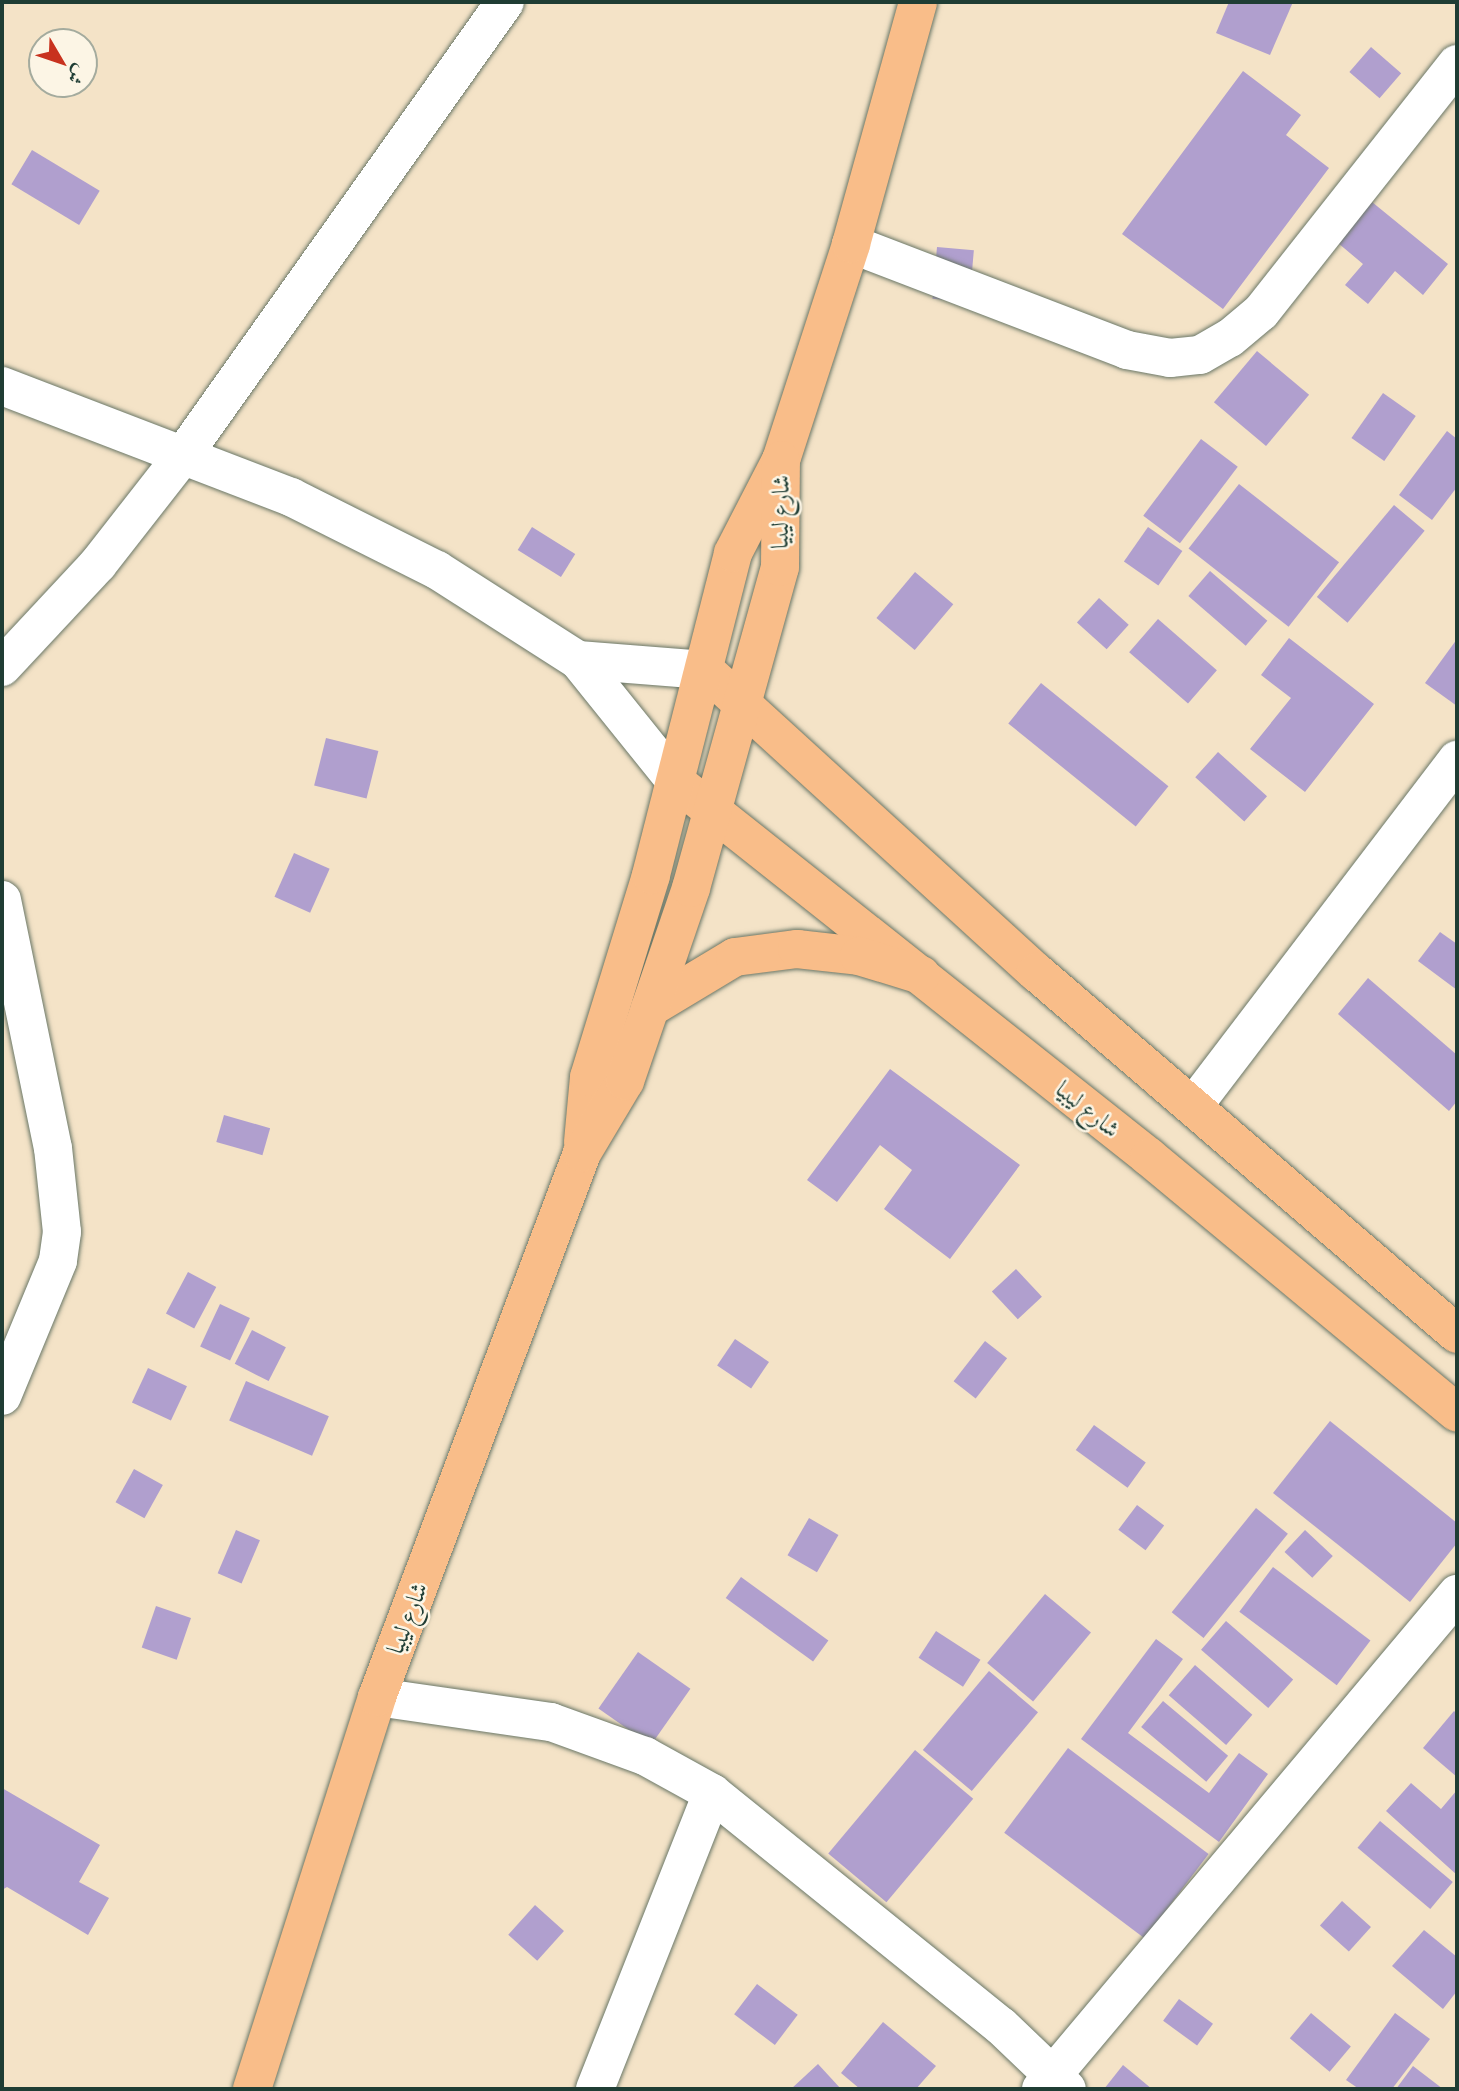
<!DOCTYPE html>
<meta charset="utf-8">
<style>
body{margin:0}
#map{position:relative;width:1459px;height:2091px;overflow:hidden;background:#f4e3c7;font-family:"Gentium Book Plus",Amiri,serif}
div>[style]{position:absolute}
.building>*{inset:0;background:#b09fce;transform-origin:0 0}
.roads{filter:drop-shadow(0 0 2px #6a7767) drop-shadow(0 0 2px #6a7767)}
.minor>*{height:38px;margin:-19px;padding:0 19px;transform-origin:19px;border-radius:19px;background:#fff}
.major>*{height:38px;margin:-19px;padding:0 19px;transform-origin:19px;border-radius:19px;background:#f9bd89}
.highway>*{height:38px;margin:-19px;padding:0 19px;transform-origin:19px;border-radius:19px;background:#f9bd89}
span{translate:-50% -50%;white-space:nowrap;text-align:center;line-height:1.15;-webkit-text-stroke:5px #fcf5e5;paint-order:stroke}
.street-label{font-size:24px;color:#1f3d34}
.frame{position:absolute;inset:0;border:4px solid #1f3d34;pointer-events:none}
.north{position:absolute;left:28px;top:28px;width:70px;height:70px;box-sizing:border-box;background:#fcf5e5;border:2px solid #a4ab9e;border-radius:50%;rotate:129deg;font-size:19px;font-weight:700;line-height:28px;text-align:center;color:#1f3d34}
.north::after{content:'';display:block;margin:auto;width:24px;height:32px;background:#c8321e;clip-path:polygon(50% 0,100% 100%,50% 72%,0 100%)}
</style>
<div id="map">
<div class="building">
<div style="clip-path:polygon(1229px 2px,1293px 2px,1270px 55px,1216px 33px)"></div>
<div style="left:1371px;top:47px;width:40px;height:33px;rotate:41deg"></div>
<div style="clip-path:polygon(1243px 71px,1301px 115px,1286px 135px,1329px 168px,1223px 309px,1122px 234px)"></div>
<div style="left:32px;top:150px;width:79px;height:40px;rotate:31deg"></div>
<div style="clip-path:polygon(1372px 202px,1448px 264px,1423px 295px,1395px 271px,1368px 304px,1345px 285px,1363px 264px,1338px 243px)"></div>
<div style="left:937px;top:247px;width:37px;height:52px;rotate:5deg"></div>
<div style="left:1257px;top:351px;width:68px;height:67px;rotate:40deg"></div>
<div style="left:1383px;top:393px;width:40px;height:55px;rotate:35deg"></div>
<div style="clip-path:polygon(1447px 431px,1457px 439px,1457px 487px,1432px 520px,1399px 495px)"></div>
<div style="left:1201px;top:439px;width:46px;height:96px;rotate:37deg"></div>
<div style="left:1239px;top:484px;width:127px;height:82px;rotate:38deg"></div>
<div style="left:1394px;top:505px;width:40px;height:120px;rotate:40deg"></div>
<div style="left:532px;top:527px;width:51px;height:27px;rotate:32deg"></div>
<div style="left:1148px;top:527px;width:42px;height:42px;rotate:35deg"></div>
<div style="left:1210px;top:571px;width:76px;height:33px;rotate:41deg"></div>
<div style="left:915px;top:572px;width:50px;height:60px;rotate:40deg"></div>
<div style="left:1099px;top:598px;width:40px;height:33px;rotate:42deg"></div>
<div style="left:1158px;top:619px;width:78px;height:44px;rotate:41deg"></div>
<div style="clip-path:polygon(1289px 638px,1374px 704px,1305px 792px,1250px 749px,1291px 698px,1261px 675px)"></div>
<div style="clip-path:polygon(1457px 639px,1457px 706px,1425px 683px)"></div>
<div style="left:1041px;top:683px;width:164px;height:52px;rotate:39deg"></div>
<div style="left:326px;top:738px;width:54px;height:49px;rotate:14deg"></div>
<div style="left:1218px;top:752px;width:66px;height:34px;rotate:42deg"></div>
<div style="left:294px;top:853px;width:39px;height:48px;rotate:24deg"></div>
<div style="clip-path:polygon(1440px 932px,1457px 944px,1457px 990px,1418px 961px)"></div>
<div style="clip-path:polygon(1368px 978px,1457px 1055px,1457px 1101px,1449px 1111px,1338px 1014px)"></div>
<div style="clip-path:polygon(890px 1069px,1020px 1165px,950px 1259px,884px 1209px,912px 1170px,880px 1145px,837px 1202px,807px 1180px)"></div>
<div style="left:224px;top:1115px;width:48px;height:28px;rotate:16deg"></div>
<div style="left:1016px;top:1269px;width:38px;height:33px;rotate:47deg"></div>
<div style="left:188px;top:1272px;width:32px;height:47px;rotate:28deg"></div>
<div style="left:220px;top:1304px;width:33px;height:47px;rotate:25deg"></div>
<div style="left:252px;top:1330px;width:38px;height:38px;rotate:27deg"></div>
<div style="left:735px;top:1339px;width:41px;height:32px;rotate:34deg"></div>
<div style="left:985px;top:1341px;width:28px;height:51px;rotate:38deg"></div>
<div style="left:148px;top:1368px;width:43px;height:38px;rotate:25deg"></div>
<div style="left:246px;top:1381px;width:90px;height:43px;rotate:23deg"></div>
<div style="clip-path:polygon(1330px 1421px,1457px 1523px,1457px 1543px,1410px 1602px,1273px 1493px)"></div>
<div style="left:1094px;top:1425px;width:64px;height:31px;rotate:36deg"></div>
<div style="left:134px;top:1469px;width:33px;height:38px;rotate:29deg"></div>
<div style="left:1137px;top:1505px;width:34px;height:31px;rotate:37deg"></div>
<div style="left:1256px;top:1508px;width:41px;height:134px;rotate:39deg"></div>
<div style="left:809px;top:1518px;width:34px;height:43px;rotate:30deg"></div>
<div style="left:236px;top:1530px;width:26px;height:47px;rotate:23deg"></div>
<div style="left:1305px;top:1530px;width:38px;height:30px;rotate:43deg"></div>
<div style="left:1273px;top:1567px;width:122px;height:56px;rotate:37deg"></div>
<div style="left:741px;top:1577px;width:108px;height:26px;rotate:36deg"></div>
<div style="left:1045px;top:1594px;width:60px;height:90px;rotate:40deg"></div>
<div style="left:156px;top:1606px;width:37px;height:44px;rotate:19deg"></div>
<div style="left:1226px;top:1621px;width:89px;height:38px;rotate:41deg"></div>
<div style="left:936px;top:1631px;width:53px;height:32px;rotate:33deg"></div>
<div style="clip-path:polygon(1156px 1639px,1183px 1659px,1128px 1733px,1209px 1793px,1239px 1753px,1268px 1774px,1219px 1842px,1081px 1739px)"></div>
<div style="left:638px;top:1652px;width:64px;height:69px;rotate:35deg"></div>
<div style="left:1195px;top:1665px;width:76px;height:40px;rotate:41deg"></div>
<div style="left:989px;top:1671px;width:64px;height:103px;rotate:40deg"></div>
<div style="left:1163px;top:1701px;width:85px;height:34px;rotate:40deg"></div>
<div style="clip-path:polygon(1454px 1711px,1457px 1714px,1457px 1777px,1423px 1748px)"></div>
<div style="left:1068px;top:1748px;width:176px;height:106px;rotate:37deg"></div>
<div style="left:915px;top:1750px;width:76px;height:135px;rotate:40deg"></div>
<div style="clip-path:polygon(1411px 1783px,1441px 1809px,1457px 1790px,1457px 1875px,1386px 1811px)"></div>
<div style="clip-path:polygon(2px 1788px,100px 1845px,79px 1882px,109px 1898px,88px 1935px,7px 1887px,2px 1890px)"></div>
<div style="left:1380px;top:1821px;width:95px;height:35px;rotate:40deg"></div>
<div style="left:1342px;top:1901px;width:39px;height:33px;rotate:42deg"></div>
<div style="left:535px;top:1905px;width:39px;height:40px;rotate:42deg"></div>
<div style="clip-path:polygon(1424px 1930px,1457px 1957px,1457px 1991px,1443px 2009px,1392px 1966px)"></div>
<div style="left:757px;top:1984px;width:51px;height:38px;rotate:37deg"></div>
<div style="left:1179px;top:1999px;width:42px;height:27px;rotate:36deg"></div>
<div style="left:1311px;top:2013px;width:52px;height:33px;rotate:40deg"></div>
<div style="clip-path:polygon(1395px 2013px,1430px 2039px,1392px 2089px,1359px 2089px,1346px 2080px)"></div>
<div style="clip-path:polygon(883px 2022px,936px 2066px,916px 2089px,860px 2089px,841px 2073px)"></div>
<div style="clip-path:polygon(818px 2064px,841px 2089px,791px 2089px)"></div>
<div style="clip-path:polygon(1123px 2065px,1152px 2089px,1104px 2089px)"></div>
<div style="clip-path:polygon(1413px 2066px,1443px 2089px,1396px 2089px)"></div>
</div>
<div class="roads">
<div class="minor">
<div style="left:851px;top:244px;width:296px;rotate:21deg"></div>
<div style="left:1127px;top:350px;width:44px;rotate:10.5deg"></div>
<div style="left:1170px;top:358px;width:30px;rotate:-6deg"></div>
<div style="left:1200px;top:355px;width:34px;rotate:-30deg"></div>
<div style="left:1230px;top:338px;width:40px;rotate:-40deg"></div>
<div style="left:1261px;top:312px;width:316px;rotate:-51.7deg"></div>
<div style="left:2px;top:386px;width:310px;rotate:21deg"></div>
<div style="left:291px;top:497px;width:163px;rotate:26.6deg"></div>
<div style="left:437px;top:570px;width:167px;rotate:32.6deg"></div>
<div style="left:578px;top:660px;width:156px;rotate:51.2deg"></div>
<div style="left:578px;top:660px;width:127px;rotate:4.5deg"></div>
<div style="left:2px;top:667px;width:141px;rotate:-47deg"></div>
<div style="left:98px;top:564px;width:140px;rotate:-52deg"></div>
<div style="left:184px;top:454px;width:554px;rotate:-54.62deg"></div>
<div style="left:2px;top:900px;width:253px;rotate:78.4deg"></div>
<div style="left:53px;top:1148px;width:84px;rotate:83.9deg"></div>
<div style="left:62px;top:1232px;width:29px;rotate:98deg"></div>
<div style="left:58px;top:1261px;width:146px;rotate:112.5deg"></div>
<div style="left:1194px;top:1105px;width:434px;rotate:-52.7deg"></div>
<div style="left:377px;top:1697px;width:176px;rotate:8.2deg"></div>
<div style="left:551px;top:1722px;width:100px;rotate:19.9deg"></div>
<div style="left:645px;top:1756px;width:77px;rotate:28.9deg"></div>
<div style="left:712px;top:1793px;width:371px;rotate:38.9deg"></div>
<div style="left:1001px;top:2026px;width:91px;rotate:43.7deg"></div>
<div style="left:595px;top:2089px;width:318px;rotate:-68.4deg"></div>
<div style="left:1041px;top:2089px;width:647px;rotate:-49.96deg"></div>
</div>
<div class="major">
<div style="left:705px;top:670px;width:448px;rotate:42.4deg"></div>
<div style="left:1036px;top:972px;width:555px;rotate:40.69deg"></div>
<div style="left:676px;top:782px;width:604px;rotate:38.41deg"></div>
<div style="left:1149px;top:1157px;width:400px;rotate:39.7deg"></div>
</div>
<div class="highway">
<div style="left:650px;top:1008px;width:99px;rotate:-31deg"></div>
<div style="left:735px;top:957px;width:63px;rotate:-7.4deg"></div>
<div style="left:797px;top:949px;width:62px;rotate:6.4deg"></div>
<div style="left:859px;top:956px;width:65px;rotate:17deg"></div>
<div style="left:583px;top:1142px;width:65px;rotate:-84.7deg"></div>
<div style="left:589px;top:1077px;width:211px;rotate:-72.9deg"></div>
<div style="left:651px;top:875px;width:332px;rotate:-75.7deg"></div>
<div style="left:733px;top:553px;width:105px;rotate:-62.7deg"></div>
<div style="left:781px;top:460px;width:227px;rotate:-72deg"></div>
<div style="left:851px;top:244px;width:251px;rotate:-74.5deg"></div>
<div style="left:252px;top:2089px;width:411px;rotate:-72.3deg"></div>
<div style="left:377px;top:1697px;width:581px;rotate:-69.35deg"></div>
<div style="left:582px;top:1153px;width:84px;rotate:-59.2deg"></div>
<div style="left:625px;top:1081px;width:204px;rotate:-71.1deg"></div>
<div style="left:691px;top:888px;width:333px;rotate:-74.5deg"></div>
<div style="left:780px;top:567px;width:107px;rotate:-89.5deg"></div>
</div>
</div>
<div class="street-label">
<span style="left:780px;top:512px;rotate:-89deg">شارع ليبيا</span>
<span style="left:1088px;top:1109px;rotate:39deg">شارع ليبيا</span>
<span style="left:407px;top:1618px;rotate:-69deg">شارع ليبيا</span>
</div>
<div class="frame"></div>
<div class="north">ش</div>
</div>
